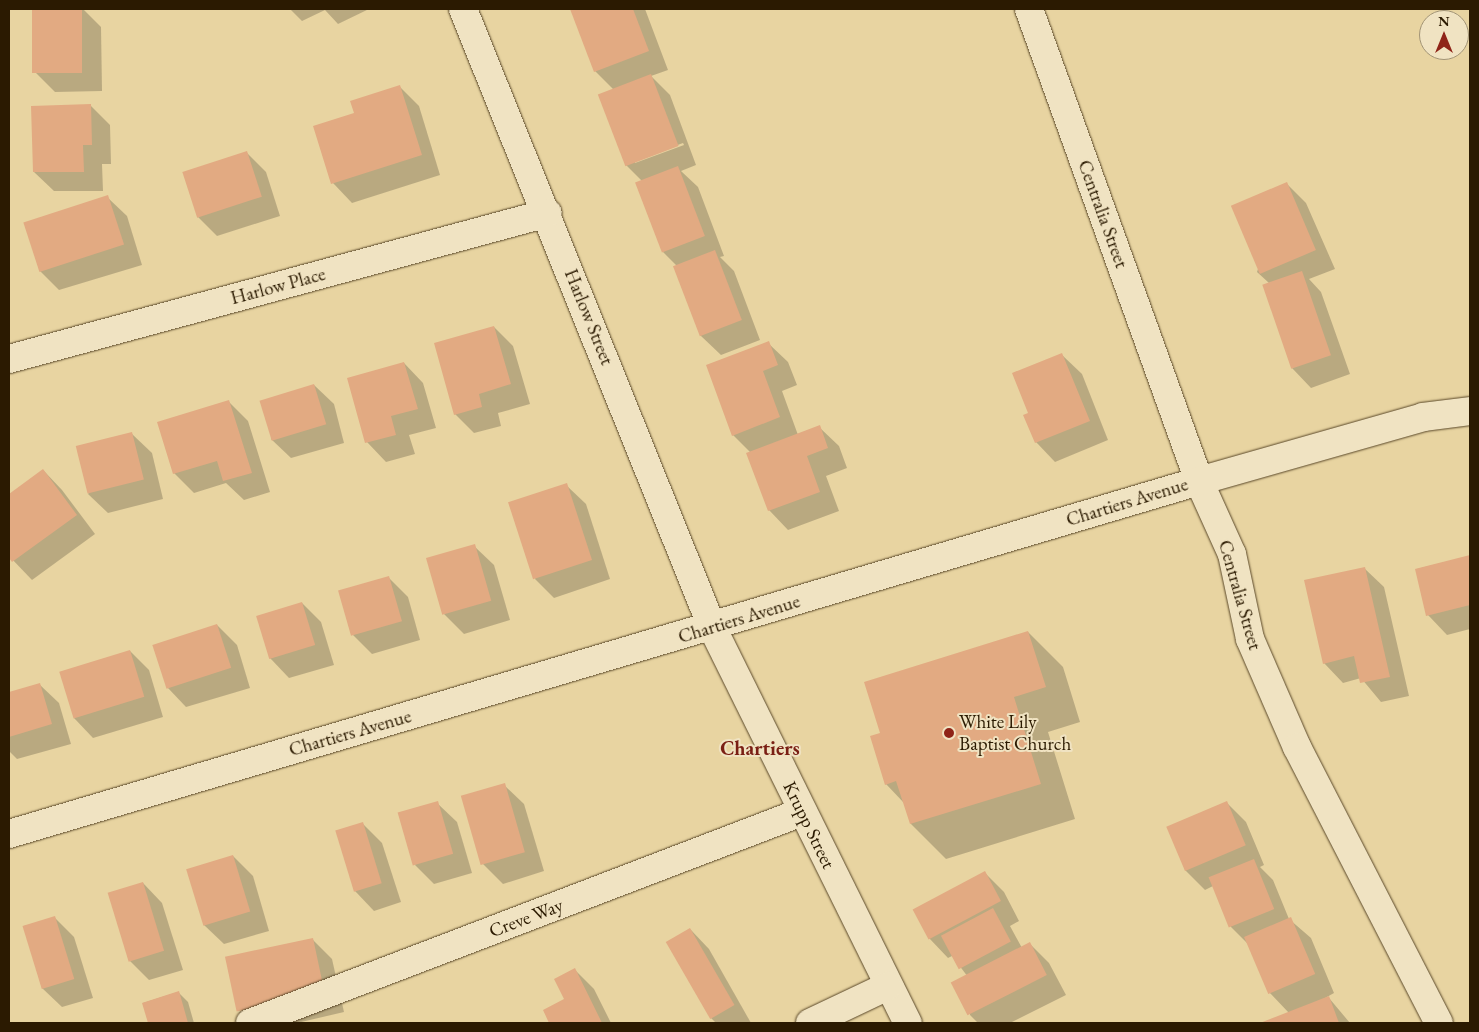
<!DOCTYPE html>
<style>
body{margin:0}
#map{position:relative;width:1479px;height:1032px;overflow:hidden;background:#e8d4a1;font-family:"EB Garamond",serif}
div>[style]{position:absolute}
.shadow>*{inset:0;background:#0003}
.building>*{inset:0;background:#e2aa82;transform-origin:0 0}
.roads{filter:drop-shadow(0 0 1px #5a4829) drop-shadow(0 0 1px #5a4829)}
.street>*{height:28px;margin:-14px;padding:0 14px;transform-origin:14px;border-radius:14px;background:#f0e3c2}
.secondary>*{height:28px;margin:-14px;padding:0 14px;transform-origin:14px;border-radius:14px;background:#f0e3c2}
.dots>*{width:14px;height:14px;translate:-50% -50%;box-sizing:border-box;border:2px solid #f0e3c2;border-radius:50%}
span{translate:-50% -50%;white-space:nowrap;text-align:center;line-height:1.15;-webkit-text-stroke:4px #f0e3c2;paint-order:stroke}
.street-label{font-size:19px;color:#2b1a01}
.poi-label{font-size:19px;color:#2b1a01}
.left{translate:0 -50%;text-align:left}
.neighbourhood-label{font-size:20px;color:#7a1f14;font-weight:700}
.frame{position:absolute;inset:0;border:10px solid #2b1a01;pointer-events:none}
.north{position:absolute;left:1419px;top:10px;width:50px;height:50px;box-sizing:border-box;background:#f0e3c2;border:1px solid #a19375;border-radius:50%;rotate:0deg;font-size:14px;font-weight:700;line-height:20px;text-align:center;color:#2b1a01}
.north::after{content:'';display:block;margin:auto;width:18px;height:22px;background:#8f2418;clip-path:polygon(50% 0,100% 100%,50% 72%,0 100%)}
</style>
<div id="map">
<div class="shadow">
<div style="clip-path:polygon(34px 9px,83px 9px,101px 27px,102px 91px,55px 92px,36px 73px)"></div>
<div style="clip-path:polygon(290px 9px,369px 9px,338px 24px,325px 10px,302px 21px)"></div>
<div style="clip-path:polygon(evenodd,571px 9px,645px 9px,668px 70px,651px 76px,670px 95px,696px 165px,681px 171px,698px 187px,724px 256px,720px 257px,734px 271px,760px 340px,721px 355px,701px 336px,677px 266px,663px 252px,642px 181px,626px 165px,614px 90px,595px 71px,571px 9px,683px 143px,684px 145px,635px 163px,635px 161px,683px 143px)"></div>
<div style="clip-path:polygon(400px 87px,419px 106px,440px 175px,352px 203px,333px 183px,355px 114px)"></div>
<div style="clip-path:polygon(90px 105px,110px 125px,111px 164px,102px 164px,103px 191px,54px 191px,34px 172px)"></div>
<div style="clip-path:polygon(247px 153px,266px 172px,280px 216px,217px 236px,198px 217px)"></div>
<div style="clip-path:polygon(1287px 184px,1306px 203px,1335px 269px,1309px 279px,1321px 292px,1350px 374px,1311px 388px,1292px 368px,1269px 283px,1257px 272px)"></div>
<div style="clip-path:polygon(107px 197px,127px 216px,142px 265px,59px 290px,40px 271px)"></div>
<div style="clip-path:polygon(494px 327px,513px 346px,530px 404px,498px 413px,501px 426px,474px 433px,455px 414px)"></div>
<div style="clip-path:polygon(768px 343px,788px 362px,797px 385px,782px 391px,798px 435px,819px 427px,839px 446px,847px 468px,826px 476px,839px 511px,788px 530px,769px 510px,751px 453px,733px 435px)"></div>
<div style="clip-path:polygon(1062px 355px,1082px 374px,1108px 440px,1055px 462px,1036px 442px,1030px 414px)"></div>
<div style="clip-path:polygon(404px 363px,423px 383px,436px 428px,409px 435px,415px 454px,386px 462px,367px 442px)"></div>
<div style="clip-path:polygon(314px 385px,334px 404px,344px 443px,291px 458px,271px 439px)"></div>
<div style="clip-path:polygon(228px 401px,248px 421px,270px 492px,244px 500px,226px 483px,194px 493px,174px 473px)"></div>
<div style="clip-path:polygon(132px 434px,152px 453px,163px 499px,108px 513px,88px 494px)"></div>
<div style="clip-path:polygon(43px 470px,62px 490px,95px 534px,32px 580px,9px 556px,9px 495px)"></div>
<div style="clip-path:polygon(566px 485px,586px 504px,610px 579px,554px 598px,535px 579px)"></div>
<div style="clip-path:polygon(474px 546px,494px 565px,510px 620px,464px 634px,444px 614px)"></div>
<div style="clip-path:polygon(1470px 556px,1470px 629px,1447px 635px,1428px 615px,1417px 569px)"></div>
<div style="clip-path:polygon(1364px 568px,1384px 587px,1409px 696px,1381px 702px,1361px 678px,1343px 683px,1324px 663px)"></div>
<div style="clip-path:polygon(388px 577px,408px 597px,420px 640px,372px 654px,353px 635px)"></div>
<div style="clip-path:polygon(302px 603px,321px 622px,334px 665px,289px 678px,270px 658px)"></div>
<div style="clip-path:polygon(217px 625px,237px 645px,250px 688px,186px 707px,167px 687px)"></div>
<div style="clip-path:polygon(1028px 632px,1063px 667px,1080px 722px,1048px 732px,1075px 819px,946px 859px,911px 824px,904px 803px,886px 784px,882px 734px)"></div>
<div style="clip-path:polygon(130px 651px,149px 670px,163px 717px,93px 738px,74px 718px)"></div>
<div style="clip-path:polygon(39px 684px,59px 703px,71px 744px,17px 759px,9px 751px,9px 693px)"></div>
<div style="clip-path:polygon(504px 785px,524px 804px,544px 871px,503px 884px,483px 864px)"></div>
<div style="clip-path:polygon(437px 803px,457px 822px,472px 873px,434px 884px,415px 865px)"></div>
<div style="clip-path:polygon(1227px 803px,1246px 822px,1264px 865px,1260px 867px,1273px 880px,1289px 919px,1311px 938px,1334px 993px,1318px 1002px,1329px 998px,1350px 1023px,1263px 1023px,1289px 1013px,1269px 992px,1249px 945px,1231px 927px,1213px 886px,1205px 890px,1185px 870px)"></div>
<div style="clip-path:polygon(363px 824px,382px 843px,401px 902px,374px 911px,355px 891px)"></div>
<div style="clip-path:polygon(233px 856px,253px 876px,269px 931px,224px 944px,204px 925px)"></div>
<div style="clip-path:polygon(984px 872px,1004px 892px,1019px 921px,1010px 926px,1022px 948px,1030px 944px,1049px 963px,1066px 995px,1010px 1023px,978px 1023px,970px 1015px,968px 977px,952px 956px,948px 958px,929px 938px)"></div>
<div style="clip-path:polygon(143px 883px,162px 903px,183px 970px,149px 980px,130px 961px)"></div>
<div style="clip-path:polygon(55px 918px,74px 937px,93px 998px,62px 1007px,42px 988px,24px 926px)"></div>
<div style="clip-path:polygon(690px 929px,709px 949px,751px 1023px,716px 1023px,710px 1017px)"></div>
<div style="clip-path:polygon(312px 939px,332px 959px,344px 1012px,297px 1023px,250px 1023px,239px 1013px)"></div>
<div style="clip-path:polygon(575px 970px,594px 989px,611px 1023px,551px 1023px,544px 1011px,566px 1000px)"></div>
<div style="clip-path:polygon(178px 992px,188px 1002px,194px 1023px,149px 1023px,143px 1003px)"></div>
</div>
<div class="building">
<div style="left:32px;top:9px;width:50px;height:64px"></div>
<div style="clip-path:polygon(570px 9px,633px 9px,649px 51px,594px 72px)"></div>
<div style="left:651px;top:74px;width:77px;height:57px;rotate:69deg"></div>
<div style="clip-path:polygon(400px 85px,422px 155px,331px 184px,313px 126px,354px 113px,350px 101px)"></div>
<div style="clip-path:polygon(91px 104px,92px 145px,83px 145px,84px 172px,33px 172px,31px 106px)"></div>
<div style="left:247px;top:151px;width:48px;height:68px;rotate:72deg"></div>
<div style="left:678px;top:166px;width:75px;height:46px;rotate:69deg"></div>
<div style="left:1287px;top:182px;width:74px;height:61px;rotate:67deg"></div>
<div style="left:108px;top:195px;width:52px;height:89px;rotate:72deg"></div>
<div style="left:715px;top:250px;width:75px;height:45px;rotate:69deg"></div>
<div style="left:1302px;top:271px;width:89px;height:42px;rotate:71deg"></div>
<div style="clip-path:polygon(494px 326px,511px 384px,479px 394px,482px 407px,454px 415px,434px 343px)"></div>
<div style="clip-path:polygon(769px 341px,778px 365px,763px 371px,780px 417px,732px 436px,706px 365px)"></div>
<div style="clip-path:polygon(1062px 353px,1090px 421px,1035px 443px,1023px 415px,1028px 413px,1012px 373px)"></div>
<div style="clip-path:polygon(404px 362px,418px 409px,391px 416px,396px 435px,365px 443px,347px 378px)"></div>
<div style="left:314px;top:384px;width:42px;height:57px;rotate:73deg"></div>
<div style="clip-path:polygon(229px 400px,252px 473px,223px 481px,217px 461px,173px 474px,157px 422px)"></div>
<div style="clip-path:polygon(820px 425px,828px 448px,807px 456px,820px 492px,768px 511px,746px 453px)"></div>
<div style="left:132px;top:432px;width:49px;height:58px;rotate:76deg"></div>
<div style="clip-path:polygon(43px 469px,77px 515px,12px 562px,9px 558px,9px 494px)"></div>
<div style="left:567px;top:483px;width:81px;height:62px;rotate:72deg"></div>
<div style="left:475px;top:544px;width:59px;height:51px;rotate:74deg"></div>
<div style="clip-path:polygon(1470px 555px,1470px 605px,1426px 616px,1415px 569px)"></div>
<div style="clip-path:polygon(1365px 567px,1390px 677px,1360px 683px,1354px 656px,1323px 664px,1304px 580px)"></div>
<div style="left:389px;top:576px;width:47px;height:53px;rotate:74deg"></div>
<div style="left:302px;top:602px;width:45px;height:48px;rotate:73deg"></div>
<div style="left:217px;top:624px;width:46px;height:68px;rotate:72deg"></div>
<div style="clip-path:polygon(1028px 631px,1046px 687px,1014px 697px,1041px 784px,910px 824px,896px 781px,885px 785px,870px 736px,880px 733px,864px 682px)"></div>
<div style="left:130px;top:650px;width:49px;height:74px;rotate:73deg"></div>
<div style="clip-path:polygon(40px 683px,52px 724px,9px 737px,9px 692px)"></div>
<div style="left:505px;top:783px;width:72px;height:46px;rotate:74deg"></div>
<div style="left:438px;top:801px;width:55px;height:42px;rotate:74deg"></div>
<div style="left:1227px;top:801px;width:48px;height:66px;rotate:67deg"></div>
<div style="left:363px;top:822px;width:64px;height:29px;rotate:73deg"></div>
<div style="left:233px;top:855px;width:59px;height:49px;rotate:73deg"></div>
<div style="left:1254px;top:859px;width:54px;height:49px;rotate:68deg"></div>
<div style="left:985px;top:871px;width:34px;height:82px;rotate:62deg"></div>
<div style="left:143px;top:882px;width:72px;height:37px;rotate:73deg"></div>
<div style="left:993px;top:908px;width:38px;height:59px;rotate:62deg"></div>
<div style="left:55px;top:916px;width:66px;height:34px;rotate:73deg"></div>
<div style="left:1291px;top:917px;width:62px;height:51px;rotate:67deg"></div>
<div style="left:690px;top:928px;width:89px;height:28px;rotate:60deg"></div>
<div style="left:313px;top:938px;width:56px;height:90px;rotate:78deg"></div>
<div style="left:1030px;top:942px;width:37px;height:89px;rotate:63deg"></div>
<div style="clip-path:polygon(575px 968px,602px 1023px,549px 1023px,543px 1010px,564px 999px,554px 979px)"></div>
<div style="clip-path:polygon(179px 991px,188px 1023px,148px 1023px,142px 1003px)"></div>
<div style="clip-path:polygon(1329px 996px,1339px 1023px,1260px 1023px)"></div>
</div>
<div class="roads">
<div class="street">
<div style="left:463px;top:9px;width:666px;rotate:68.05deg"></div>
<div style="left:712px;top:627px;width:442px;rotate:63.7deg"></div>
<div style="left:1029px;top:9px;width:502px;rotate:70.19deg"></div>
<div style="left:1199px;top:481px;width:80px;rotate:65.7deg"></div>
<div style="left:1232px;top:554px;width:87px;rotate:78deg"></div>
<div style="left:1250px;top:639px;width:118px;rotate:66.5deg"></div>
<div style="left:1297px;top:747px;width:310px;rotate:62.8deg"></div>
<div style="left:9px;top:359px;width:558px;rotate:-15.16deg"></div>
<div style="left:250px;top:1023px;width:591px;rotate:-20.92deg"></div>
<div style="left:810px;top:1023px;width:86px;rotate:-25.4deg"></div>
</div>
<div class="secondary">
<div style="left:9px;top:834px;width:1241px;rotate:-16.52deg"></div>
<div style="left:1199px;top:481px;width:233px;rotate:-15.9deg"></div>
<div style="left:1423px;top:417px;width:47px;rotate:-7.3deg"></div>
</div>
</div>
<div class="dots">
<div style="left:949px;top:733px;background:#8f2418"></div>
</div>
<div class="street-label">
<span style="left:1103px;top:214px;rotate:70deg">Centralia Street</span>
<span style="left:278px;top:286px;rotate:-15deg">Harlow Place</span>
<span style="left:589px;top:317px;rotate:68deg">Harlow Street</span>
<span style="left:1127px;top:502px;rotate:-17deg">Chartiers Avenue</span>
<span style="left:1240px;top:595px;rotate:74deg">Centralia Street</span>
<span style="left:739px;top:619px;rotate:-17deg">Chartiers Avenue</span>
<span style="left:350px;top:733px;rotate:-16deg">Chartiers Avenue</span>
<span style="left:809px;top:825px;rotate:64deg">Krupp Street</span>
<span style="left:526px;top:918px;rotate:-21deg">Creve Way</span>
</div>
<div class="poi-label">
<span class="left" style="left:959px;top:733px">White Lily<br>Baptist Church</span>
</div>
<div class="neighbourhood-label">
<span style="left:760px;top:748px">Chartiers</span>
</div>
<div class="frame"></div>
<div class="north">N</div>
</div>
